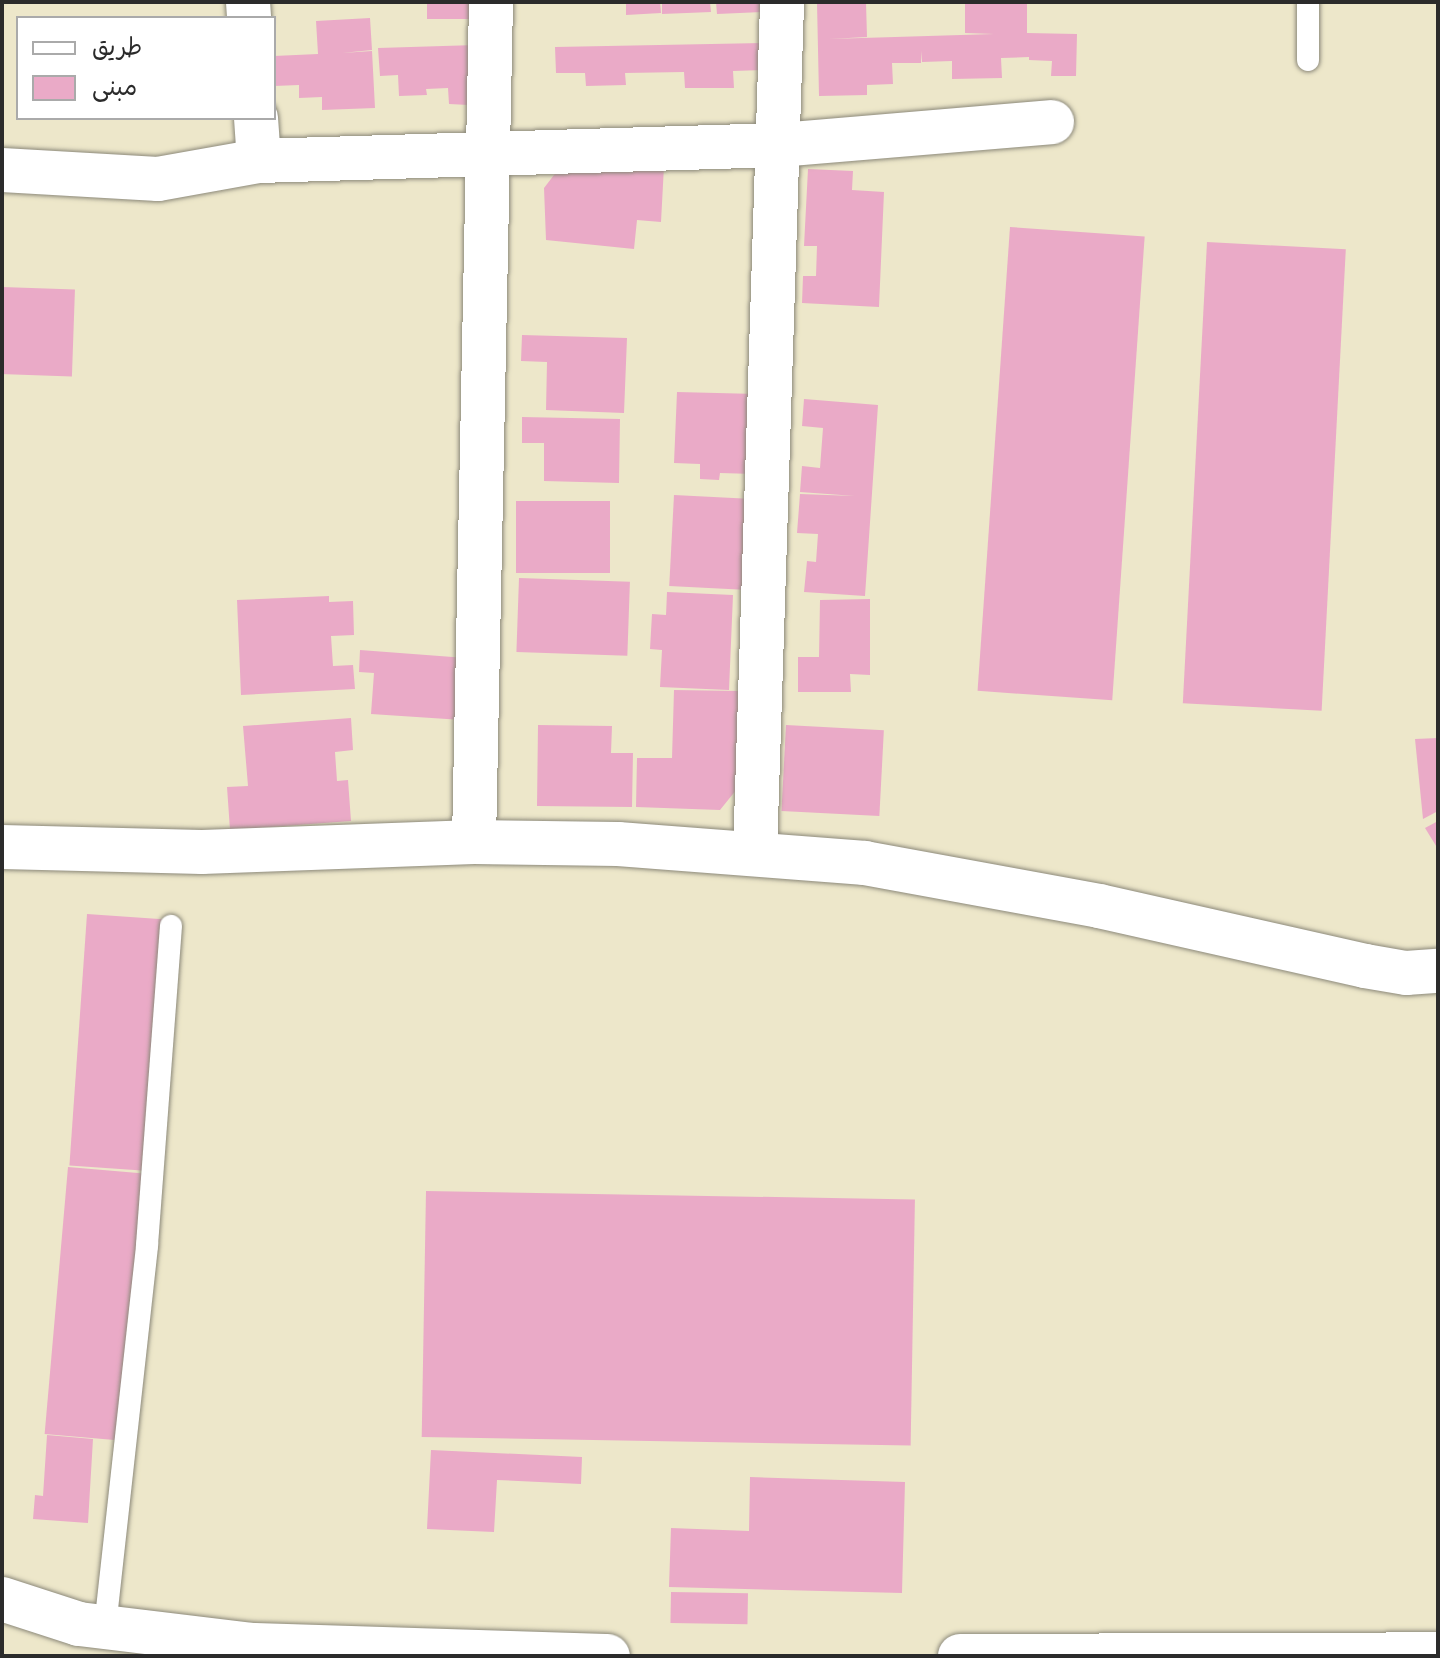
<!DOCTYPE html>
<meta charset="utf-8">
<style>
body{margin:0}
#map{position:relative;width:1440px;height:1658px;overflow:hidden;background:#ede7ca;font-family:"Comic Neue","Playpen Sans Arabic",sans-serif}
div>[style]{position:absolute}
.building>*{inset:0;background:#eaaac7;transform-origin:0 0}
.roads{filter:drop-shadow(0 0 2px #8c897a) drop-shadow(0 0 2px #8c897a)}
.lane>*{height:22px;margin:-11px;padding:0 11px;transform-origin:11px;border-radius:11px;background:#fff}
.street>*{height:44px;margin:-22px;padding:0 22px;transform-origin:22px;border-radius:22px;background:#fff}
span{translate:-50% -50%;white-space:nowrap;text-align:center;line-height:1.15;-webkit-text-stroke:6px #fff;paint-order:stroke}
.frame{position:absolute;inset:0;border:4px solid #2b2b2b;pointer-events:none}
.legend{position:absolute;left:16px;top:16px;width:260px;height:104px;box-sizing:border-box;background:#fff;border:2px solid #aaa;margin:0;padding:10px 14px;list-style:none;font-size:24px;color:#2b2b2b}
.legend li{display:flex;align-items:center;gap:16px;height:40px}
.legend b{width:40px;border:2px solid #aaa}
</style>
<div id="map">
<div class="building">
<div style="left:427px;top:2px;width:50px;height:17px"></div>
<div style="clip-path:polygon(626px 2px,660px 2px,661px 13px,626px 15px)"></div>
<div style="clip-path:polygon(662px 2px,710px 2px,711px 12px,662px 14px)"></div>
<div style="clip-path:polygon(716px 2px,761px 2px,762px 12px,717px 14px)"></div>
<div style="clip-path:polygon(866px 2px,867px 37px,829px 39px,994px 34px,965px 33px,965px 2px,1027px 2px,1027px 33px,1077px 34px,1076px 76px,1051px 76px,1052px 61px,1029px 60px,1029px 57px,1001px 58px,1002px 78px,952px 79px,952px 61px,922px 62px,921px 51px,921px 63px,892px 63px,893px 84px,867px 85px,867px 95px,819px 96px,817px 3px)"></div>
<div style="clip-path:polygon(370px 18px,372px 50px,342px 53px,372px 51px,375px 108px,322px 110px,322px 97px,299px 98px,299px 85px,274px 86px,274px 56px,318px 54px,316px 21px)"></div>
<div style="clip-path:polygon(763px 43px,763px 70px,733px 71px,734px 88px,685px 88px,684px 72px,625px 73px,626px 85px,586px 86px,585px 73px,556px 73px,555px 47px)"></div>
<div style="clip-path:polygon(476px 45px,469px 105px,449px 104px,448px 88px,426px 89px,427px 95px,399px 96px,398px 75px,380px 76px,378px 48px)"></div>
<div style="clip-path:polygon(564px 162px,664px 166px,661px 222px,637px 220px,634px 249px,546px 240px,544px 188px)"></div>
<div style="clip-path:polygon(808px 169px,853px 171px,852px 190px,884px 192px,879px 307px,802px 303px,803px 276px,816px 276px,817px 246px,804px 246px)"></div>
<div style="left:1010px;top:227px;width:135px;height:465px;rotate:4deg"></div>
<div style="left:1207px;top:242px;width:139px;height:462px;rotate:3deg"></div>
<div style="left:2px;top:287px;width:73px;height:87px;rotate:2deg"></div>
<div style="clip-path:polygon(522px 335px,627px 338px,624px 413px,546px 410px,547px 362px,521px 361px)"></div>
<div style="clip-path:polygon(677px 392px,757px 394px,754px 474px,720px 473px,719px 480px,700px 479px,700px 464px,674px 463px)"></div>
<div style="clip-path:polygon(804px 399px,878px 405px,865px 596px,804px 592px,807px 561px,816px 562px,818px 534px,797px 533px,800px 494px,855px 496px,800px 492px,802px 466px,820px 468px,823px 428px,802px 426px)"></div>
<div style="clip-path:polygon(522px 417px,620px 419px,619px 483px,544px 481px,544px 443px,522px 443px)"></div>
<div style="left:674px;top:495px;width:74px;height:91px;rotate:3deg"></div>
<div style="left:516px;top:501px;width:94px;height:72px"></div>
<div style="left:519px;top:578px;width:111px;height:74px;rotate:2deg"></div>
<div style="clip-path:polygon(667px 592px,733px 595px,729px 690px,660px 687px,662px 650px,650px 649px,652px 614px,666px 615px)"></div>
<div style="clip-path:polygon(329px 596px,329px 602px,353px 601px,354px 635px,331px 636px,333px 666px,353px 665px,355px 689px,241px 695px,237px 600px)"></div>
<div style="clip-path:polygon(870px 599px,870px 675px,850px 674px,851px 692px,798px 692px,798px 657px,819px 657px,820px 600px)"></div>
<div style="clip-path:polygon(360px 650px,466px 658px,462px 720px,371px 714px,374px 673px,359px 672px)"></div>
<div style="clip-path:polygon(674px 690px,739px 691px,737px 789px,720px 810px,636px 807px,637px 758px,672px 758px)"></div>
<div style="clip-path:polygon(351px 718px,353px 750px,335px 752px,337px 781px,348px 780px,351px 821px,230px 830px,227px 787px,248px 786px,243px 726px)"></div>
<div style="clip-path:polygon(538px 725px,612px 726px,611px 753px,633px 753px,632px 807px,537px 806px)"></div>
<div style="left:786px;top:725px;width:98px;height:86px;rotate:3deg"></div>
<div style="clip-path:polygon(1438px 738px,1438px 811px,1423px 819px,1415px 739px)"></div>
<div style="clip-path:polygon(1438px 821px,1438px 849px,1425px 828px)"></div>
<div style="left:87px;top:914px;width:76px;height:252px;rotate:4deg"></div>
<div style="left:68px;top:1167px;width:76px;height:268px;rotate:5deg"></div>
<div style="left:426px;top:1191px;width:489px;height:246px;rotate:1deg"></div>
<div style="clip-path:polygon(47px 1435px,93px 1439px,88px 1523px,33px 1519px,35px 1495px,43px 1496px)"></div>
<div style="clip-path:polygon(431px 1450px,582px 1457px,581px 1484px,497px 1480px,494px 1532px,427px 1529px)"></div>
<div style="clip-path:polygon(750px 1477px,905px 1482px,902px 1593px,669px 1587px,671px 1528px,749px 1531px)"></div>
<div style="left:671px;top:1592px;width:77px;height:31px;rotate:1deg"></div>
</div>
<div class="roads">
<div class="lane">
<div style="left:1308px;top:2px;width:58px;rotate:90deg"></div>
<div style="left:105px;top:1627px;width:384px;rotate:-83.7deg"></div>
<div style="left:147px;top:1245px;width:320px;rotate:-85.7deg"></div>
</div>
<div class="street">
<div style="left:248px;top:2px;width:16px;rotate:86deg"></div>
<div style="left:256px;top:118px;width:43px;rotate:86deg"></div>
<div style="left:259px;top:161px;width:520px;rotate:-1.76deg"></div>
<div style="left:779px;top:145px;width:274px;rotate:-4.8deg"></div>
<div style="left:2px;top:170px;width:156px;rotate:3.3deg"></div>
<div style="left:158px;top:179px;width:103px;rotate:-10.1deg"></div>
<div style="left:474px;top:842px;width:840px;rotate:-88.84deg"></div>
<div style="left:2px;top:847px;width:200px;rotate:1.4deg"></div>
<div style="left:202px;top:852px;width:272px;rotate:-2.1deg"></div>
<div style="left:474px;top:842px;width:144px;rotate:0.8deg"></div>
<div style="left:618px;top:844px;width:248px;rotate:4.4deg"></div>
<div style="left:865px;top:863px;width:238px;rotate:10.4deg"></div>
<div style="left:1099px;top:906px;width:273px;rotate:12.7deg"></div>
<div style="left:1365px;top:966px;width:42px;rotate:9.7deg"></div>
<div style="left:1406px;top:973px;width:32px;rotate:-4deg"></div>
<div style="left:755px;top:854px;width:852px;rotate:-88.18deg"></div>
<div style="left:2px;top:1599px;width:81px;rotate:18deg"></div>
<div style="left:79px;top:1624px;width:175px;rotate:6.9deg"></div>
<div style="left:253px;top:1645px;width:355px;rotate:1.8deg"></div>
<div style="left:960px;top:1656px;width:478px;rotate:-0.2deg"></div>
</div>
</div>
<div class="frame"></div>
<ul class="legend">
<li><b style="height:10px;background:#fff"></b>طريق</li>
<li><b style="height:22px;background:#eaaac7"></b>مبنى</li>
</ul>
</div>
